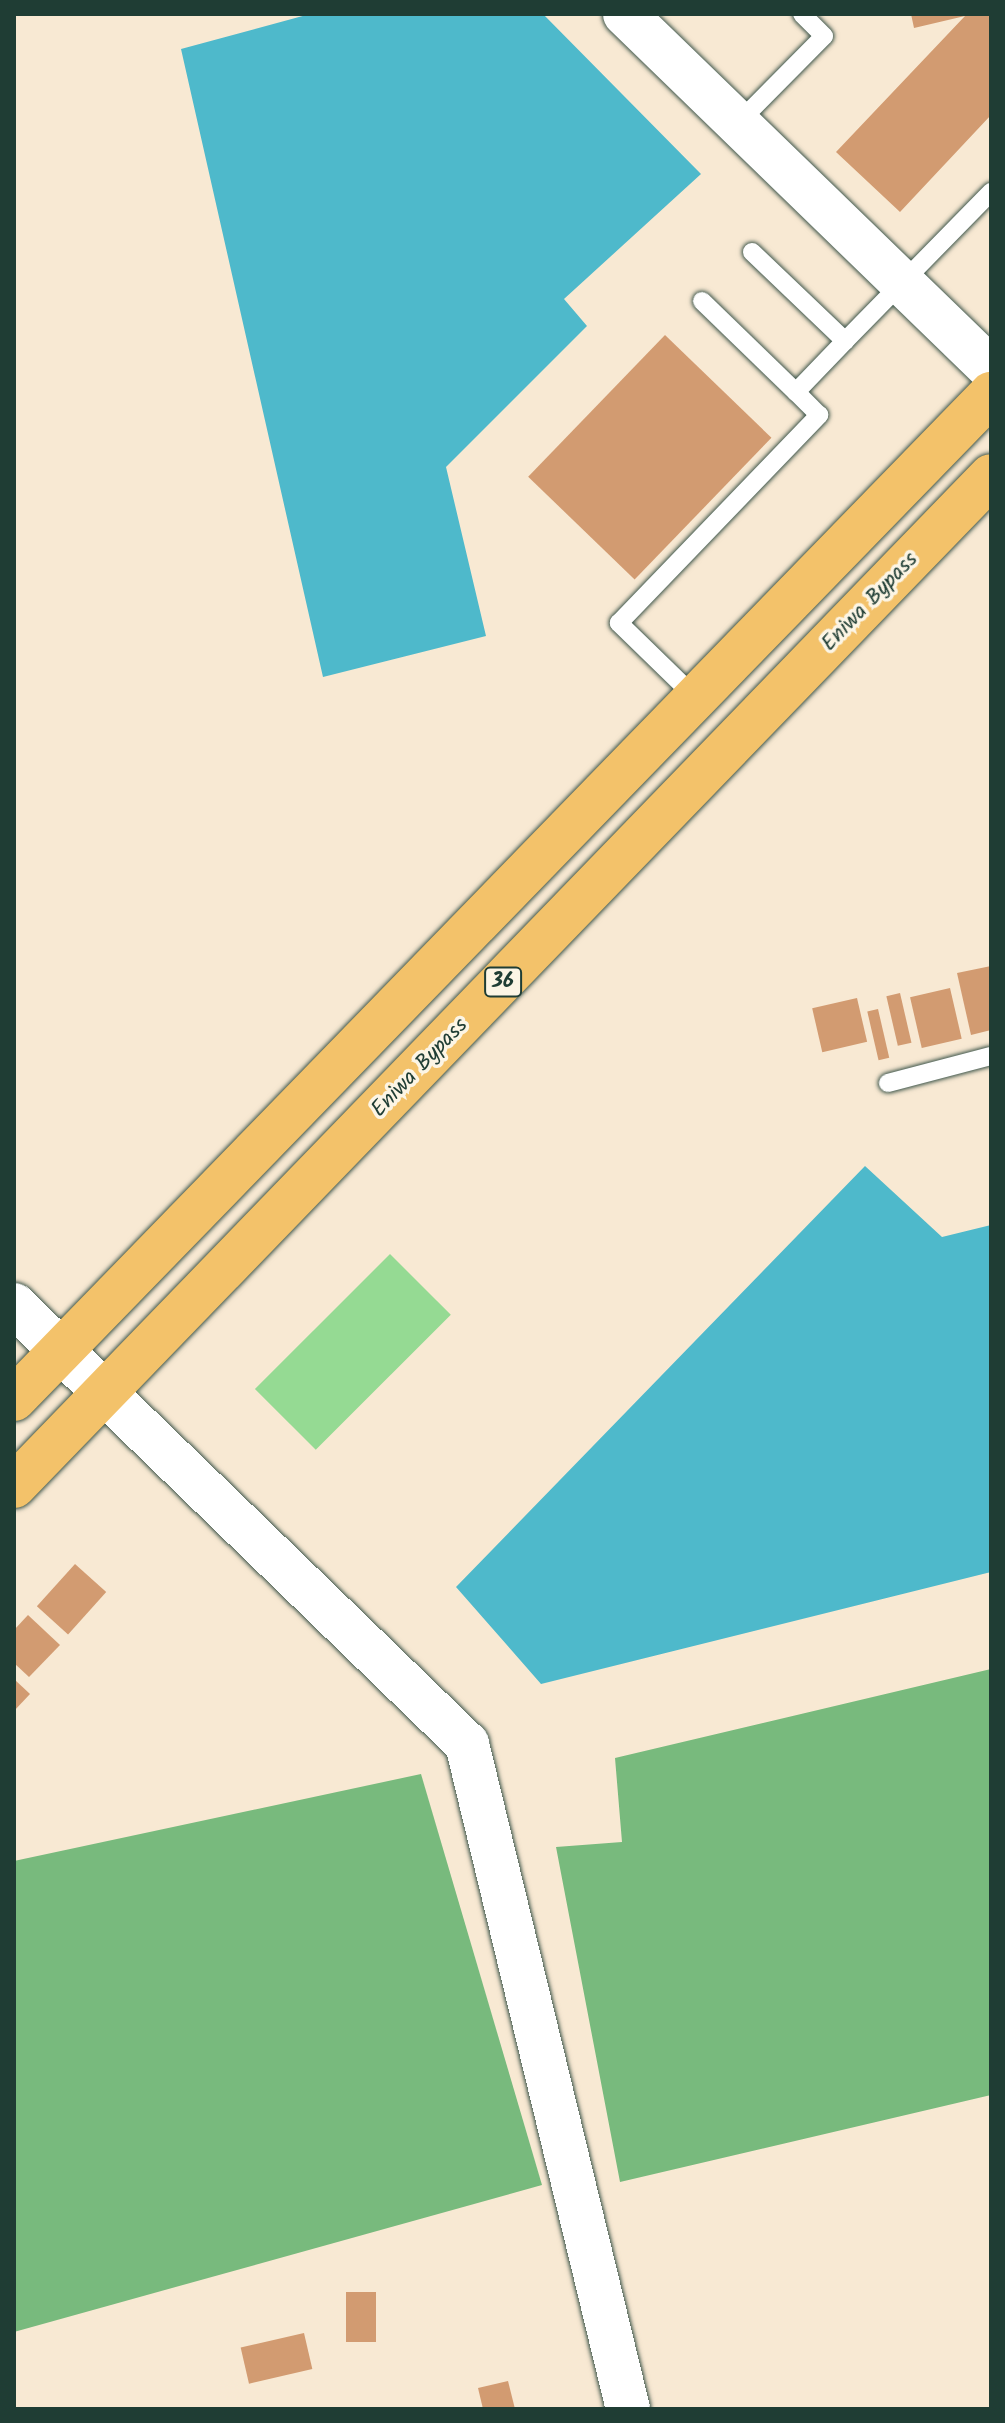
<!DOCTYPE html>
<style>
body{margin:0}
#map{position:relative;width:1005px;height:2423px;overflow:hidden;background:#f8e9d3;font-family:Kalam,sans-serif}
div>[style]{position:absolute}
.green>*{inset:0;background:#95da93;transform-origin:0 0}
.forest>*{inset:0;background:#78ba7d}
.water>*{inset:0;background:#4eb9cb}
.building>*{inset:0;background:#d29b71;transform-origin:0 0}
.roads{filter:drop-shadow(0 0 2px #40574c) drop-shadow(0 0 2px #40574c)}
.service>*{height:18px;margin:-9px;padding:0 9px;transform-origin:9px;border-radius:9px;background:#fff}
.tertiary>*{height:44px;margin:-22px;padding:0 22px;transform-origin:22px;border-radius:22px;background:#fff}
.trunk>*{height:44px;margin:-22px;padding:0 22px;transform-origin:22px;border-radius:22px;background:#f3c26a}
span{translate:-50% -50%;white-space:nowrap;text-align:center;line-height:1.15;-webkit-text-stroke:7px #fcf5e5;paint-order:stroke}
.shield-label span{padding:2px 6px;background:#fcf5e5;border:2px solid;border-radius:6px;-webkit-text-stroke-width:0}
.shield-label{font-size:20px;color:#1f3d34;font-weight:700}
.street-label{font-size:22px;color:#1f3d34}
.frame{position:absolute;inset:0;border:16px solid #1f3d34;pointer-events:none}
</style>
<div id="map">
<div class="green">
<div style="left:390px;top:1254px;width:86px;height:191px;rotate:45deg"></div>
</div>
<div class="forest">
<div style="clip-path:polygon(991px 1669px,991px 2095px,620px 2182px,556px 1847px,622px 1842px,615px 1758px)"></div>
<div style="clip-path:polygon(421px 1774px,542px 2185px,14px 2332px,14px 1861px)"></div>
</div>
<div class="water">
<div style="clip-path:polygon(310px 14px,543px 14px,701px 174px,564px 299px,587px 326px,446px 467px,486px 636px,323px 677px,181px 49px)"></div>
<div style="clip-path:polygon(865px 1166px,942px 1237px,991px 1225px,991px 1572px,541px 1684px,456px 1587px)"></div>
</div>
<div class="building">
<div style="clip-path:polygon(911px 14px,991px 14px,991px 115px,900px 212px,836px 152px,965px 16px,914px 28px)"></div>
<div style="left:665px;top:335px;width:148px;height:197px;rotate:44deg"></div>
<div style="clip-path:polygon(991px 966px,991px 1030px,971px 1035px,957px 973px)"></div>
<div style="left:950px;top:988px;width:52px;height:41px;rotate:77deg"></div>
<div style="left:900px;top:993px;width:51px;height:14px;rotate:77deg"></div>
<div style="left:857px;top:998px;width:45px;height:46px;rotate:77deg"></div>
<div style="left:878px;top:1009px;width:50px;height:11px;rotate:77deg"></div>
<div style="left:75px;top:1564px;width:42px;height:57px;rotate:42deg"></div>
<div style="clip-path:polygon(28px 1615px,60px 1645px,29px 1677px,14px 1663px,14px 1630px)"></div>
<div style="clip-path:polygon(14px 1679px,30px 1694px,14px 1711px)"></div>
<div style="left:346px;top:2292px;width:30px;height:50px"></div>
<div style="left:304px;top:2333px;width:37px;height:65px;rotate:77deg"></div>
<div style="clip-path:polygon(508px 2381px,515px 2409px,483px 2409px,478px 2388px)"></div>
</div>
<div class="roads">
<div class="service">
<div style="left:738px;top:123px;width:122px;rotate:-45.3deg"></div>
<div style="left:824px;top:36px;width:31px;rotate:-135deg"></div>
<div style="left:752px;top:252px;width:129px;rotate:43.7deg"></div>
<div style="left:845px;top:341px;width:209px;rotate:-45.6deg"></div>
<div style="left:702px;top:301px;width:131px;rotate:44.1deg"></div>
<div style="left:694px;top:696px;width:105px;rotate:-135.8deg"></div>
<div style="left:619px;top:623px;width:289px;rotate:-46.1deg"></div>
<div style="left:819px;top:415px;width:33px;rotate:-135deg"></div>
<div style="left:796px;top:392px;width:71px;rotate:-46.1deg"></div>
<div style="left:888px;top:1083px;width:106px;rotate:-14.7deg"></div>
</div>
<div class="tertiary">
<div style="left:625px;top:14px;width:510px;rotate:44.13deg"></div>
<div style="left:14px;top:1305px;width:631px;rotate:44.1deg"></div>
<div style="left:467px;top:1744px;width:684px;rotate:76.39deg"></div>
</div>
<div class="trunk">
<div style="left:14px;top:1399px;width:1402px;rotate:-45.81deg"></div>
<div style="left:14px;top:1486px;width:1405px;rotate:-45.95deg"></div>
</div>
</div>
<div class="shield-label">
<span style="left:503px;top:982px">36</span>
</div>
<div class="street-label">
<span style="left:870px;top:602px;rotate:-46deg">Eniwa Bypass</span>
<span style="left:420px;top:1068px;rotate:-46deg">Eniwa Bypass</span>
</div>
<div class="frame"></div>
</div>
